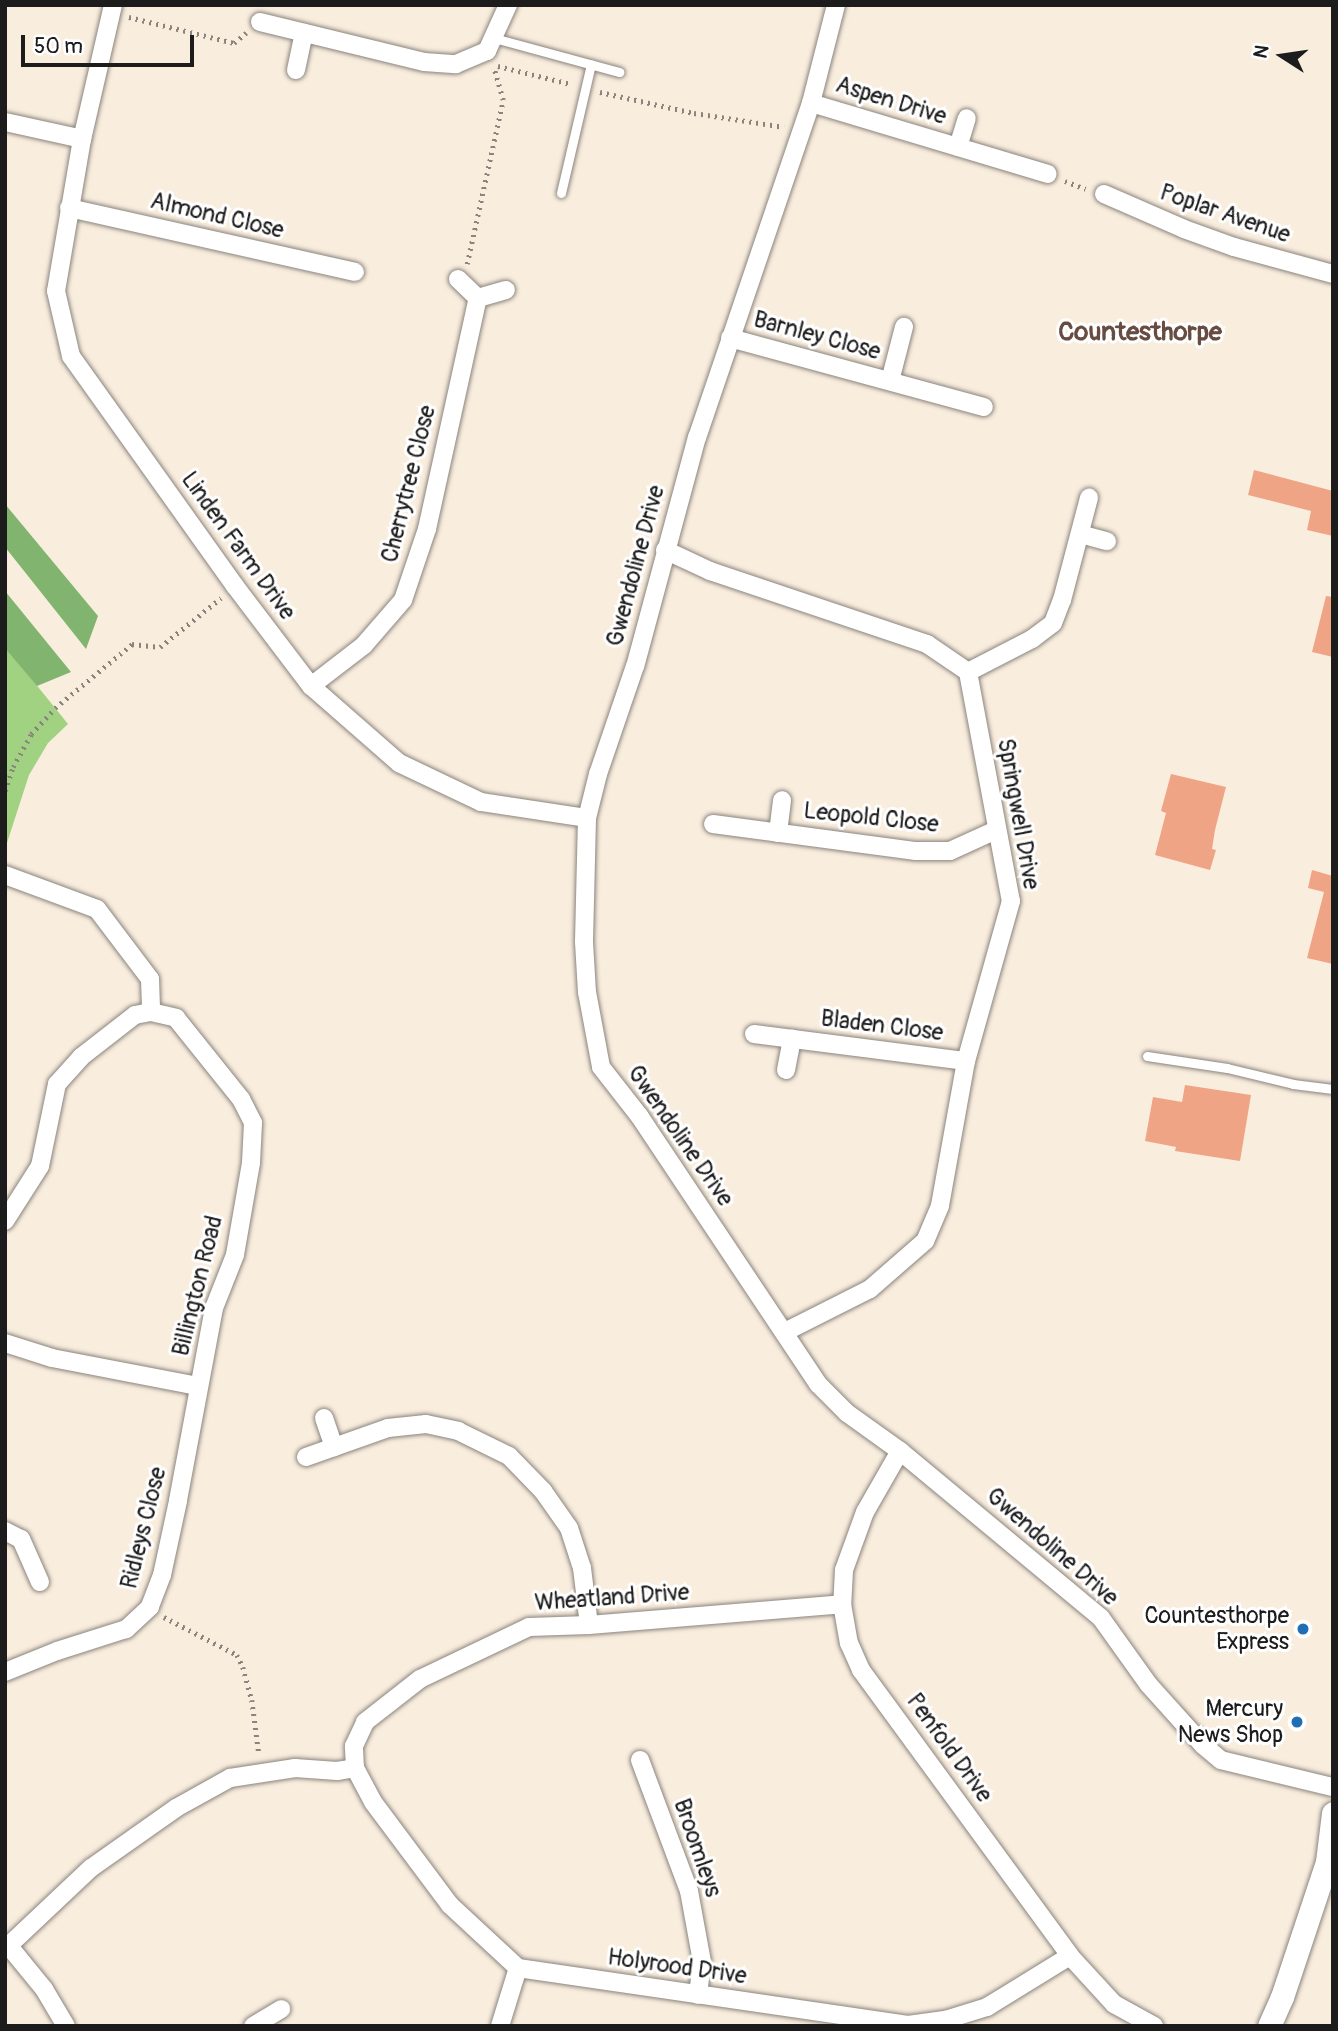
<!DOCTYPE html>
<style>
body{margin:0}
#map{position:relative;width:1338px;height:2031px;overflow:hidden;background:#f9edde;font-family:Pangolin,sans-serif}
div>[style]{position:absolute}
.green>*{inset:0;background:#a1d281}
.forest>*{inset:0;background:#80b46f}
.building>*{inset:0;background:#f0a486}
.path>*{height:4.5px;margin-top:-2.25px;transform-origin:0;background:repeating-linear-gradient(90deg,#8a847d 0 2px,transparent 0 7px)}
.roads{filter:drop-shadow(0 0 2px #8a847d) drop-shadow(0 0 2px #8a847d)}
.service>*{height:9px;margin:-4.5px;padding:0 4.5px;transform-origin:4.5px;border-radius:4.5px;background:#fff}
.minor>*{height:18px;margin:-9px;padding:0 9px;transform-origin:9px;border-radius:9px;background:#fff}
.tertiary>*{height:23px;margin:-11.5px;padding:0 11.5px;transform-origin:11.5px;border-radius:11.5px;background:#fff}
.dots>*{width:19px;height:19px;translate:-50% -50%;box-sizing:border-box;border:4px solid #fff;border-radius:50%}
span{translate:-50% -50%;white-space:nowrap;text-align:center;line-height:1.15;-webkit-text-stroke:6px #fff;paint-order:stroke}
.street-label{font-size:23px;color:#1c1c1c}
.poi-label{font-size:23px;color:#1c1c1c}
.right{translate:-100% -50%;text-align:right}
.quarter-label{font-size:26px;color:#664c41;font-weight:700}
.frame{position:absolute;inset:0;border:7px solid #1c1c1c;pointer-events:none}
.north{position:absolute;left:1247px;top:21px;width:70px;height:70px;-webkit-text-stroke:5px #fff;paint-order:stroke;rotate:282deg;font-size:19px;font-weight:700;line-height:28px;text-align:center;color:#1c1c1c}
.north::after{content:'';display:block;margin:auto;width:24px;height:32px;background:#1c1c1c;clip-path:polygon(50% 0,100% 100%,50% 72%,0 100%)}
.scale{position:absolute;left:21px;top:35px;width:173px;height:32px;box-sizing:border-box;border:4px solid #1c1c1c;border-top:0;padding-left:9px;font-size:21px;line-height:24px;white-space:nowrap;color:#1c1c1c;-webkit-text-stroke:5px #fff;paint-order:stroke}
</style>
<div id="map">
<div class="green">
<div style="clip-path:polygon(5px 646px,68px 724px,48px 743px,29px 775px,5px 849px)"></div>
</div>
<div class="forest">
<div style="clip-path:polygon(5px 504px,98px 616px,86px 649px,5px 547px)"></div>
<div style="clip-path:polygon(5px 591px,71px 672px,37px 686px,5px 648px)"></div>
</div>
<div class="building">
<div style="clip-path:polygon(1254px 470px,1333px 491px,1333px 536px,1307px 530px,1311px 511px,1248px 495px)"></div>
<div style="clip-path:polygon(1326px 596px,1333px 597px,1333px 657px,1312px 652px)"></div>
<div style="clip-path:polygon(1171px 774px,1226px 787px,1215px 830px,1212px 849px,1216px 850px,1210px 870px,1155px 855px,1166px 813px,1161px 811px)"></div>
<div style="clip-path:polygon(1312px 870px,1333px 876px,1333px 964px,1307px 958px,1324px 892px,1308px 888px)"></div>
<div style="clip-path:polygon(1185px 1085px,1251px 1095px,1240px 1161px,1175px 1151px,1176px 1147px,1145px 1141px,1153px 1097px,1182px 1102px)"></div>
</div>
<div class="path">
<div style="left:129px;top:17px;width:108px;rotate:13.9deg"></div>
<div style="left:234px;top:43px;width:16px;rotate:-40deg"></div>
<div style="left:498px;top:66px;width:75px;rotate:13.9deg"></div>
<div style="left:600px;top:92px;width:96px;rotate:12.6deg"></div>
<div style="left:694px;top:113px;width:91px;rotate:8.8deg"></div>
<div style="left:1065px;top:181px;width:22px;rotate:21deg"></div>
<div style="left:467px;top:264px;width:168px;rotate:-77.6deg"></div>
<div style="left:503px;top:100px;width:33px;rotate:-106deg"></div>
<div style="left:5px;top:791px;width:25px;rotate:-72deg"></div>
<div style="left:13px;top:767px;width:38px;rotate:-61deg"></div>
<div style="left:31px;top:734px;width:35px;rotate:-47deg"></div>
<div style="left:55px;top:708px;width:100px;rotate:-39.7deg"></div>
<div style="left:132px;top:644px;width:28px;rotate:6deg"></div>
<div style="left:160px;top:647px;width:78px;rotate:-38.8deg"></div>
<div style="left:164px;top:1617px;width:82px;rotate:27.5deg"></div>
<div style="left:237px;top:1655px;width:13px;rotate:63deg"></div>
<div style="left:243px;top:1667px;width:34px;rotate:75deg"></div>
<div style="left:252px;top:1700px;width:54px;rotate:82.6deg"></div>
</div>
<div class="roads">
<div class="service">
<div style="left:494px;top:38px;width:130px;rotate:15.2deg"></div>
<div style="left:561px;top:193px;width:132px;rotate:-76.9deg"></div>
<div style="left:1147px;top:1056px;width:81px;rotate:8.5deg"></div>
<div style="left:1227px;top:1068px;width:68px;rotate:13.6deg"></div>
<div style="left:1293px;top:1084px;width:40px;rotate:7.1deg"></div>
</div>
<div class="minor">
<div style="left:113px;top:5px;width:138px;rotate:103deg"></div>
<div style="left:82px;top:139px;width:154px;rotate:99.7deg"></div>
<div style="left:56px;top:291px;width:67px;rotate:77deg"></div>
<div style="left:71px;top:356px;width:282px;rotate:54.5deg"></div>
<div style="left:235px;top:586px;width:126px;rotate:52.8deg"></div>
<div style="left:311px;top:686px;width:117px;rotate:41.2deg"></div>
<div style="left:399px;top:763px;width:91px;rotate:25.4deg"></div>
<div style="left:481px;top:802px;width:107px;rotate:8.6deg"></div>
<div style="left:836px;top:5px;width:101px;rotate:104.3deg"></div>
<div style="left:811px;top:103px;width:353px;rotate:108.8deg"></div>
<div style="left:697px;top:437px;width:237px;rotate:105.1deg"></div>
<div style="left:635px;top:666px;width:114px;rotate:108.9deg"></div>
<div style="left:598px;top:774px;width:45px;rotate:104deg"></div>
<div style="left:587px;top:818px;width:124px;rotate:91.4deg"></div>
<div style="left:584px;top:942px;width:50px;rotate:86.6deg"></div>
<div style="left:587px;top:992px;width:76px;rotate:79.4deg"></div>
<div style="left:601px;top:1067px;width:63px;rotate:52deg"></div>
<div style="left:640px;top:1117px;width:321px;rotate:56.3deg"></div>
<div style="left:818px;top:1384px;width:41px;rotate:45deg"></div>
<div style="left:847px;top:1413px;width:65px;rotate:35.6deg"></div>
<div style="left:900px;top:1451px;width:261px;rotate:39.7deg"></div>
<div style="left:1101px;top:1618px;width:82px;rotate:54.4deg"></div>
<div style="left:1149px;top:1685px;width:81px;rotate:48deg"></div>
<div style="left:1203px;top:1745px;width:23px;rotate:40deg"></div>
<div style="left:1221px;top:1760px;width:115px;rotate:13.6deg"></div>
<div style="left:260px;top:22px;width:169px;rotate:13.7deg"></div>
<div style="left:424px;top:62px;width:32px;rotate:4deg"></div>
<div style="left:456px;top:64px;width:34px;rotate:-23deg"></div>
<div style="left:487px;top:51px;width:51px;rotate:-65.5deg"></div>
<div style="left:296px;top:70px;width:38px;rotate:-78deg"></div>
<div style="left:811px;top:103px;width:247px;rotate:16.7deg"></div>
<div style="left:5px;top:122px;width:79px;rotate:12.4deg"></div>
<div style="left:958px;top:147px;width:30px;rotate:-73deg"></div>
<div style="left:1104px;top:194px;width:87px;rotate:23.6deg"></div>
<div style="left:1184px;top:229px;width:53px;rotate:19.8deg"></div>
<div style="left:1234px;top:247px;width:103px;rotate:15.3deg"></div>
<div style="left:69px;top:208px;width:293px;rotate:12.6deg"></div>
<div style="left:458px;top:279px;width:28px;rotate:44deg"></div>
<div style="left:478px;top:298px;width:29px;rotate:-16deg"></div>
<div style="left:730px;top:338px;width:263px;rotate:15.2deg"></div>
<div style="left:890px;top:381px;width:56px;rotate:-75.5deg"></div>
<div style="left:1080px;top:534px;width:28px;rotate:15deg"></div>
<div style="left:665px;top:550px;width:50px;rotate:25deg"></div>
<div style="left:710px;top:571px;width:229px;rotate:18.6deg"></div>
<div style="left:927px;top:644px;width:50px;rotate:34.3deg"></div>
<div style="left:968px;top:672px;width:233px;rotate:79.4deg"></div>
<div style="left:1011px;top:901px;width:166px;rotate:105.7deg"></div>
<div style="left:966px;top:1061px;width:147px;rotate:100.2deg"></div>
<div style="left:940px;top:1206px;width:38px;rotate:113deg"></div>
<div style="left:925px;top:1241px;width:73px;rotate:138.9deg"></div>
<div style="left:870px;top:1289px;width:95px;rotate:153.2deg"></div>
<div style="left:968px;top:672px;width:72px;rotate:-27.3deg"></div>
<div style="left:1032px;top:639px;width:26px;rotate:-37deg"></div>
<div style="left:1053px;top:623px;width:25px;rotate:-69deg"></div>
<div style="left:1062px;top:600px;width:106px;rotate:-75.2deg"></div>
<div style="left:311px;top:686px;width:67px;rotate:-37.7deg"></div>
<div style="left:364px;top:645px;width:60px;rotate:-49.1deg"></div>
<div style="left:403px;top:600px;width:75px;rotate:-71.3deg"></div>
<div style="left:427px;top:529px;width:237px;rotate:-77.6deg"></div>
<div style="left:713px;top:824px;width:205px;rotate:7.6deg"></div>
<div style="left:916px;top:851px;width:34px"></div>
<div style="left:950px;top:851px;width:51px;rotate:-24.5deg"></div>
<div style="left:778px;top:833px;width:33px;rotate:-83deg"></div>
<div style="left:5px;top:875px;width:98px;rotate:20.3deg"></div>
<div style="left:97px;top:909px;width:88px;rotate:52.9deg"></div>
<div style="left:150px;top:979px;width:33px;rotate:88deg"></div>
<div style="left:754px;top:1034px;width:214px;rotate:7.3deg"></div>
<div style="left:786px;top:1070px;width:32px;rotate:-79deg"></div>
<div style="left:5px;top:1221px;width:65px;rotate:-57.5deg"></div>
<div style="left:40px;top:1166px;width:84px;rotate:-78.3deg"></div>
<div style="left:57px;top:1084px;width:36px;rotate:-48deg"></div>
<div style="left:81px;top:1057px;width:68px;rotate:-37.9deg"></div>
<div style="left:135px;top:1015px;width:16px;rotate:-11deg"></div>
<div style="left:151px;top:1012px;width:26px;rotate:13deg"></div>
<div style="left:176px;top:1018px;width:104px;rotate:51.3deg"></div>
<div style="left:241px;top:1099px;width:27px;rotate:63deg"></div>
<div style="left:253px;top:1123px;width:40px;rotate:92.9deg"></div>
<div style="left:251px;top:1163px;width:93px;rotate:99.9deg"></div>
<div style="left:235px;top:1255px;width:57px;rotate:111.6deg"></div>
<div style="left:214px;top:1308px;width:196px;rotate:100.6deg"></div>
<div style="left:178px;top:1501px;width:76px;rotate:102.2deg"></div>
<div style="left:162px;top:1575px;width:34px;rotate:111deg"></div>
<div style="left:150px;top:1607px;width:33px;rotate:137deg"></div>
<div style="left:126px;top:1629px;width:72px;rotate:162.3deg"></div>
<div style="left:57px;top:1651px;width:56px;rotate:158deg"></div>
<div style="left:5px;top:1343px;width:49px;rotate:17.7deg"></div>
<div style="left:52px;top:1358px;width:149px;rotate:10.9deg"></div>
<div style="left:324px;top:1418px;width:31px;rotate:71deg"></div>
<div style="left:900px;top:1451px;width:70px;rotate:119.8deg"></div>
<div style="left:865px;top:1512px;width:62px;rotate:109.9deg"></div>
<div style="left:844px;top:1570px;width:34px;rotate:93deg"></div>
<div style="left:842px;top:1604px;width:40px;rotate:80deg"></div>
<div style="left:849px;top:1643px;width:30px;rotate:66deg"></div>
<div style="left:861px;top:1670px;width:354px;rotate:53.8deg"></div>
<div style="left:1070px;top:1956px;width:65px;rotate:47.5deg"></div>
<div style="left:1114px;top:2004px;width:46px;rotate:28.8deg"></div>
<div style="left:306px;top:1457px;width:87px;rotate:-19.5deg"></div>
<div style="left:388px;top:1428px;width:38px;rotate:-6deg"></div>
<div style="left:426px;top:1424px;width:33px;rotate:12deg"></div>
<div style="left:458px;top:1431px;width:57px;rotate:26.1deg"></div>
<div style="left:509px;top:1456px;width:49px;rotate:45.8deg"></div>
<div style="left:543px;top:1491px;width:45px;rotate:54.9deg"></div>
<div style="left:569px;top:1528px;width:42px;rotate:72deg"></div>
<div style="left:582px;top:1568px;width:57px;rotate:83deg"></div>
<div style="left:5px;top:1531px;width:18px;rotate:27deg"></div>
<div style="left:21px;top:1539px;width:47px;rotate:66.2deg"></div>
<div style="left:640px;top:1760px;width:140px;rotate:69.5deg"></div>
<div style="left:689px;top:1891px;width:72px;rotate:79.6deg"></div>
<div style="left:702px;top:1962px;width:33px;rotate:97deg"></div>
<div style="left:355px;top:1768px;width:38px;rotate:62deg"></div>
<div style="left:373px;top:1802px;width:129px;rotate:53.2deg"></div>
<div style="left:450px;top:1905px;width:93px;rotate:42.8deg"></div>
<div style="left:518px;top:1968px;width:394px;rotate:8.3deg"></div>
<div style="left:908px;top:2025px;width:37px;rotate:-8deg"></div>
<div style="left:945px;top:2020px;width:44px;rotate:-17.2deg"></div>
<div style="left:987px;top:2007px;width:97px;rotate:-31.6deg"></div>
<div style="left:8px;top:1945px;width:57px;rotate:50.7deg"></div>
<div style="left:44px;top:1989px;width:43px;rotate:59.3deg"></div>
<div style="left:5px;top:1949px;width:118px;rotate:-43.3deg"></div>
<div style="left:91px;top:1868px;width:104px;rotate:-35.2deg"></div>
<div style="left:176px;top:1808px;width:62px;rotate:-29.1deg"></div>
<div style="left:230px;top:1778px;width:66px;rotate:-8.7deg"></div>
<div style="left:295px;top:1768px;width:42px;rotate:4.1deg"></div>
<div style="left:337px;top:1771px;width:18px;rotate:-9deg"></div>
<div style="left:355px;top:1768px;width:22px;rotate:-93deg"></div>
<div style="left:354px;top:1746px;width:26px;rotate:-65deg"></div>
<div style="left:365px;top:1722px;width:70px;rotate:-38deg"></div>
<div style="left:420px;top:1679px;width:121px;rotate:-25.5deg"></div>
<div style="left:529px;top:1627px;width:60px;rotate:-1.9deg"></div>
<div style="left:589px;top:1625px;width:254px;rotate:-4.7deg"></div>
<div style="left:253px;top:2026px;width:33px;rotate:-31deg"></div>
<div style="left:500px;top:2026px;width:61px;rotate:-72.8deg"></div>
</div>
<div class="tertiary">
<div style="left:1269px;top:2026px;width:32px;rotate:-66deg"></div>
<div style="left:1282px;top:1997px;width:142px;rotate:-71.6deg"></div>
<div style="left:1327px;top:1862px;width:49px;rotate:-83deg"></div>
</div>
</div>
<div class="dots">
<div style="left:1303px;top:1629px;background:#1f6fb2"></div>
<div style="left:1297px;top:1722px;background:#1f6fb2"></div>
</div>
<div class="street-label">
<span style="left:891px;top:101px;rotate:17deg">Aspen Drive</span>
<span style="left:1225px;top:214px;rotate:19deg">Poplar Avenue</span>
<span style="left:217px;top:216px;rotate:13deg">Almond Close</span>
<span style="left:817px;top:336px;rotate:15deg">Barnley Close</span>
<span style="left:409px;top:484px;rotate:-76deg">Cherrytree Close</span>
<span style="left:238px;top:546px;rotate:54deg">Linden Farm Drive</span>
<span style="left:636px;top:566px;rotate:-75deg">Gwendoline Drive</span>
<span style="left:1018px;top:814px;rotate:80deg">Springwell Drive</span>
<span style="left:871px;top:818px;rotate:6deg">Leopold Close</span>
<span style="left:882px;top:1026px;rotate:7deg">Bladen Close</span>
<span style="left:680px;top:1136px;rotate:55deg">Gwendoline Drive</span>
<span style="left:198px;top:1286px;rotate:-76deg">Billington Road</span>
<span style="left:144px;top:1528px;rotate:-76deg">Ridleys Close</span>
<span style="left:1052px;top:1547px;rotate:41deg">Gwendoline Drive</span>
<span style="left:612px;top:1598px;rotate:-4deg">Wheatland Drive</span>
<span style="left:949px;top:1748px;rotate:54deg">Penfold Drive</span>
<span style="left:697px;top:1848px;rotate:71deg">Broomleys</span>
<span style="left:677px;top:1967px;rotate:8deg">Holyrood Drive</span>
</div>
<div class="poi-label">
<span class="right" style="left:1289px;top:1629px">Countesthorpe<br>Express</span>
<span class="right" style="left:1283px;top:1722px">Mercury<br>News Shop</span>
</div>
<div class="quarter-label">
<span style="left:1140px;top:333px">Countesthorpe</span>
</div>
<div class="frame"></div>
<div class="north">N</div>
<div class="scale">50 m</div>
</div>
